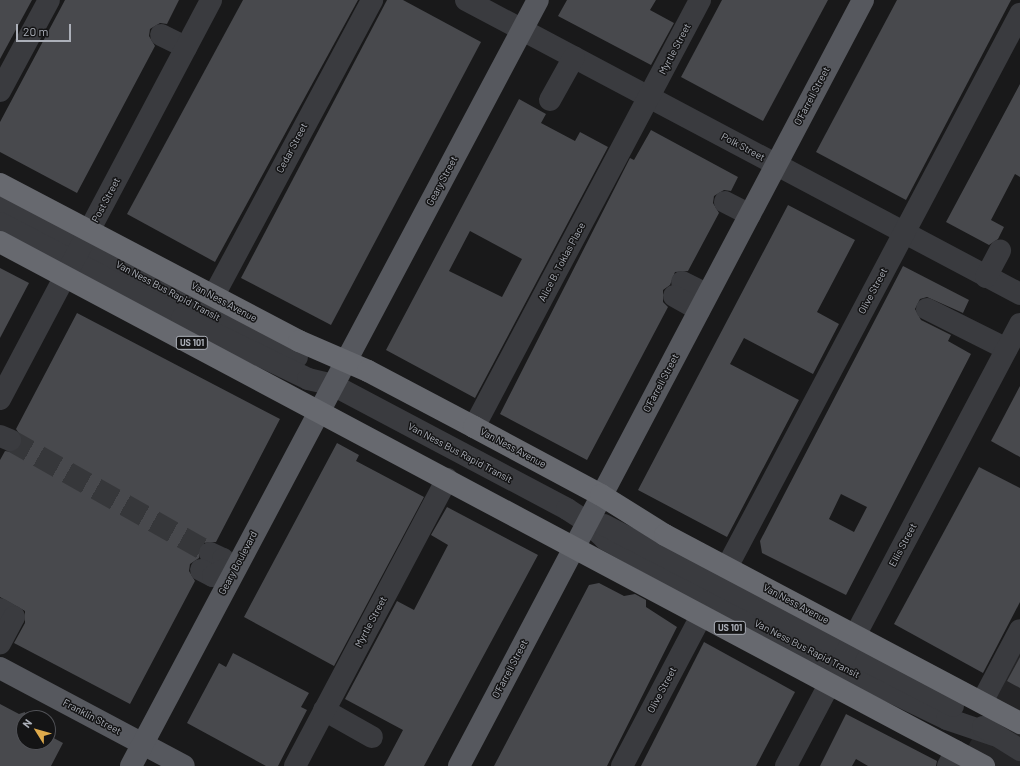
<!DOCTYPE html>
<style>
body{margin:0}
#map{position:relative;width:1020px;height:766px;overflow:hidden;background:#19191a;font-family:Barlow,sans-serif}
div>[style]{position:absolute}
.built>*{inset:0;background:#252527}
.building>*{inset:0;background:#48494d}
.minor-tunnel>*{height:22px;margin-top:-11px;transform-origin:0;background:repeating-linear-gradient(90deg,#36373a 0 22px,transparent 0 33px)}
.minor>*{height:22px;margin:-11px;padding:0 11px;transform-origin:11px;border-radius:11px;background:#3a3b3f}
.major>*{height:22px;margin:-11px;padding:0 11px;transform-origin:11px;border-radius:11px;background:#56585e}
.highway>*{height:22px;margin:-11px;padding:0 11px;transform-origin:11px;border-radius:11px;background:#67696f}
span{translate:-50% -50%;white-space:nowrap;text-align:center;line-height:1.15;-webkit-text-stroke:3px #141415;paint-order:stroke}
.shield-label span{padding:1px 3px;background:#141415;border:1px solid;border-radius:3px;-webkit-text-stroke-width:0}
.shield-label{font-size:9px;color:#acb0b9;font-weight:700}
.street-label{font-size:10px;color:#acb0b9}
.north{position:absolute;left:16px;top:710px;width:40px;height:40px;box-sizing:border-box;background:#141415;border:1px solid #515257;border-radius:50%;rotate:307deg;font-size:11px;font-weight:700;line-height:16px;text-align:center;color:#acb0b9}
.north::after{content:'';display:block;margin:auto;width:14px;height:18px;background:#dfab4c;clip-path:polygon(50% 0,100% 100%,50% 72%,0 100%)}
.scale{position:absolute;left:16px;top:24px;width:55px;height:18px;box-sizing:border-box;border:2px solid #acb0b9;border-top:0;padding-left:5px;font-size:12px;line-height:14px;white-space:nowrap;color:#acb0b9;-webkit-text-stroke:3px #141415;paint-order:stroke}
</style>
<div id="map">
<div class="built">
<div style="clip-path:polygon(1020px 646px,1020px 766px,958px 766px)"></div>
</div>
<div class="building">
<div style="clip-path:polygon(0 0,32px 0,0 59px)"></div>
<div style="clip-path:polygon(65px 0,179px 0,167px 24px,160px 23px,150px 29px,149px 36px,155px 46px,77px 193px,0 152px,0 122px)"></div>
<div style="clip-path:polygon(243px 0,358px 0,215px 262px,127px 214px)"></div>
<div style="clip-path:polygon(387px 0,403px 0,481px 42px,331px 325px,241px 278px)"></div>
<div style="clip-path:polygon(567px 0,656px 0,650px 10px,674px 23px,651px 65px,558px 16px)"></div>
<div style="clip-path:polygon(722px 0,828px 0,763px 121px,681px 77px)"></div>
<div style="clip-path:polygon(897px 0,1011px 0,906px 200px,816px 152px)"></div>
<div style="clip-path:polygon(1020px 84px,1020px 177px,1015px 174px,991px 220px,1004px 227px,998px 239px,989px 245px,946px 222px)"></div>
<div style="clip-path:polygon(evenodd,519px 99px,546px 114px,541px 123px,575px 141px,580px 132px,608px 147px,475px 398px,386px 350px,519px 99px,470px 231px,522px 259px,502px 297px,449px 271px,470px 231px)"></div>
<div style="clip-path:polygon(651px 130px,738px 177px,731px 191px,724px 190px,714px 196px,713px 203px,719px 213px,688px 271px,675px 272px,670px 285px,663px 290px,663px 302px,668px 307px,587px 460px,500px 414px,630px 158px,634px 160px)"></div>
<div style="clip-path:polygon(788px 205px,855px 240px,817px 312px,839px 324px,813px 374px,744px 338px,730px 364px,799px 400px,727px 537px,638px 490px)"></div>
<div style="clip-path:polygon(evenodd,903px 266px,969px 300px,963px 313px,927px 297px,920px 299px,915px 309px,921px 320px,951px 335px,948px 341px,971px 354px,846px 595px,762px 553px,760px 541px,903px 266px,841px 494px,867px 507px,854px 532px,829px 519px,841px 494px)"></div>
<div style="clip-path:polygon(0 268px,29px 283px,0 338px)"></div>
<div style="clip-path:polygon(77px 313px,280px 419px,216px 542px,202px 543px,199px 558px,190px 564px,189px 571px,195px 581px,130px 704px,14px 643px,25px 623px,25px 611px,0 597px,0 460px,5px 451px,12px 452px,21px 445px,22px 438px,16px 429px)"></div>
<div style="clip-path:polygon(1020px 386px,1020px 457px,991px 441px)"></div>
<div style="clip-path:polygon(337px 443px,359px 455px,356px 461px,424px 497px,334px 666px,244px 617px)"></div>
<div style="clip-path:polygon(979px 467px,1020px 488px,1020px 602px,983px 673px,894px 624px)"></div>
<div style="clip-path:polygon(447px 507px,538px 555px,424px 766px,384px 766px,403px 730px,345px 699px,397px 601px,414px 610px,448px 545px,431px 535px)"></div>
<div style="clip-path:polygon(599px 583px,624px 596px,635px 594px,646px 600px,646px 607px,677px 627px,607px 766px,494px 766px,589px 585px)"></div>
<div style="clip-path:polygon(704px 642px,795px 692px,756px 766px,641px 766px)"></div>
<div style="clip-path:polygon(233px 653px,309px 693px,301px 707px,307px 710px,278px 766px,266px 766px,187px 723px,219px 663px,226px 667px)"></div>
<div style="clip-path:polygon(1020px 657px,1020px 688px,1007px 681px)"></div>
<div style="clip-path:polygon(0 704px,19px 714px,25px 712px,24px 742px,48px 742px,48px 735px,63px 743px,51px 766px,0 766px)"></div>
<div style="clip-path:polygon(846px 714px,937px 761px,936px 766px,868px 766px,856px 759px,852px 766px,820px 766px)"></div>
</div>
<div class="minor-tunnel">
<div style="left:10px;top:440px;width:230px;rotate:29.5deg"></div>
</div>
<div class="minor">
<div style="left:466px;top:0;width:627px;rotate:27.95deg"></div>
<div style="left:161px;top:35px;width:28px;rotate:26deg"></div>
<div style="left:0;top:91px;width:103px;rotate:-61.7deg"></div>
<div style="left:550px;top:100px;width:49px;rotate:-60.8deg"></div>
<div style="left:0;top:202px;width:335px;rotate:27.6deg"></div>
<div style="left:725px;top:202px;width:28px;rotate:27deg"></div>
<div style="left:0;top:223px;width:205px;rotate:27.6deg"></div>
<div style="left:182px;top:318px;width:140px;rotate:25.8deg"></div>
<div style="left:308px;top:379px;width:26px;rotate:13deg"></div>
<div style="left:333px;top:385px;width:265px;rotate:27.9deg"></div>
<div style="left:567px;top:509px;width:24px;rotate:33deg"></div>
<div style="left:587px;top:522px;width:25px;rotate:43deg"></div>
<div style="left:605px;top:539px;width:240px;rotate:28.9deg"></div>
<div style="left:815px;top:655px;width:147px;rotate:25.9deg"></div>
<div style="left:947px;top:719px;width:50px;rotate:18.8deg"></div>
<div style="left:986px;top:277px;width:30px;rotate:-62deg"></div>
<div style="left:682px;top:282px;width:28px;rotate:26deg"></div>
<div style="left:674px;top:296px;width:29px;rotate:29deg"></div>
<div style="left:213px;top:297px;width:337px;rotate:-61.8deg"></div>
<div style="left:927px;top:309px;width:89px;rotate:26.6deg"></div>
<div style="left:0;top:399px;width:451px;rotate:-62.1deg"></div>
<div style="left:474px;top:427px;width:483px;rotate:-62.1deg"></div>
<div style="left:0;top:436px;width:11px;rotate:22deg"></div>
<div style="left:604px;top:525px;width:393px;rotate:27.4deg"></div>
<div style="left:210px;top:553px;width:14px;rotate:25deg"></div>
<div style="left:223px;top:559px;width:11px;rotate:90deg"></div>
<div style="left:727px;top:567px;width:626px;rotate:-62.08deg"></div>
<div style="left:201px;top:570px;width:13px;rotate:27deg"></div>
<div style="left:213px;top:576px;width:12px;rotate:-31deg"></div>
<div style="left:0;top:609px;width:16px;rotate:30deg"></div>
<div style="left:14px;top:617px;width:30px;rotate:118deg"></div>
<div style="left:982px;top:702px;width:81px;rotate:-62.2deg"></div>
<div style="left:324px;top:710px;width:55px;rotate:29.4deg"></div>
<div style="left:983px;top:727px;width:44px;rotate:31.9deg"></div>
<div style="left:295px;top:766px;width:325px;rotate:-62.1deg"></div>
<div style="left:622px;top:766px;width:172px;rotate:-62.2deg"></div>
<div style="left:786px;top:766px;width:500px;rotate:-62.1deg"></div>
<div style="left:948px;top:766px;width:17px;rotate:-62deg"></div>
</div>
<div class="major">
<div style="left:0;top:668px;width:208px;rotate:28deg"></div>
<div style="left:131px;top:766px;width:867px;rotate:-62.02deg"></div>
<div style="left:459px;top:766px;width:866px;rotate:-62.19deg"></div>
</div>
<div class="highway">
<div style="left:0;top:184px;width:338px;rotate:27.7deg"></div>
<div style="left:299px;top:341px;width:75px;rotate:23.5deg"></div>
<div style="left:368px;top:371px;width:120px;rotate:27.8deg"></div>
<div style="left:474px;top:427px;width:144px;rotate:28.2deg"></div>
<div style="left:601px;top:495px;width:75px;rotate:32deg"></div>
<div style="left:665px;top:535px;width:402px;rotate:27.9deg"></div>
<div style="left:0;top:242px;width:1115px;rotate:28.04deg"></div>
</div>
<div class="shield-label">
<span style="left:192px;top:343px">US 101</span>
<span style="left:730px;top:628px">US 101</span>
</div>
<div class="street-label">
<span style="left:675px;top:49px;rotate:-62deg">Myrtle Street</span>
<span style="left:812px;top:96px;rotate:-62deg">O'Farrell Street</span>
<span style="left:743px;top:147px;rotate:28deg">Polk Street</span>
<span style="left:292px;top:148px;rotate:-62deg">Cedar Street</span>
<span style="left:442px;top:181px;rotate:-62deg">Geary Street</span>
<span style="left:106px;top:200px;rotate:-62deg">Post Street</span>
<span style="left:562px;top:262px;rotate:-62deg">Alice B. Toklas Place</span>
<span style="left:168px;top:291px;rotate:28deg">Van Ness Bus Rapid Transit</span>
<span style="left:873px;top:291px;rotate:-62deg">Olive Street</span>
<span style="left:224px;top:302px;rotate:28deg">Van Ness Avenue</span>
<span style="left:661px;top:383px;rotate:-62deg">O'Farrell Street</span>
<span style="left:513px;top:448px;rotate:28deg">Van Ness Avenue</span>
<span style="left:460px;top:453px;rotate:28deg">Van Ness Bus Rapid Transit</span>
<span style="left:903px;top:545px;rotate:-62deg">Ellis Street</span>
<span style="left:238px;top:563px;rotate:-62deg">Geary Boulevard</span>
<span style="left:796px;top:604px;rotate:28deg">Van Ness Avenue</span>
<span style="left:371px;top:622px;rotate:-62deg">Myrtle Street</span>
<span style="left:807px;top:649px;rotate:27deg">Van Ness Bus Rapid Transit</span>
<span style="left:510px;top:669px;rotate:-62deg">O'Farrell Street</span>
<span style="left:662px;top:690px;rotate:-62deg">Olive Street</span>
<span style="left:92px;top:717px;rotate:28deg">Franklin Street</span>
</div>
<div class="north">N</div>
<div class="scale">20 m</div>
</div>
